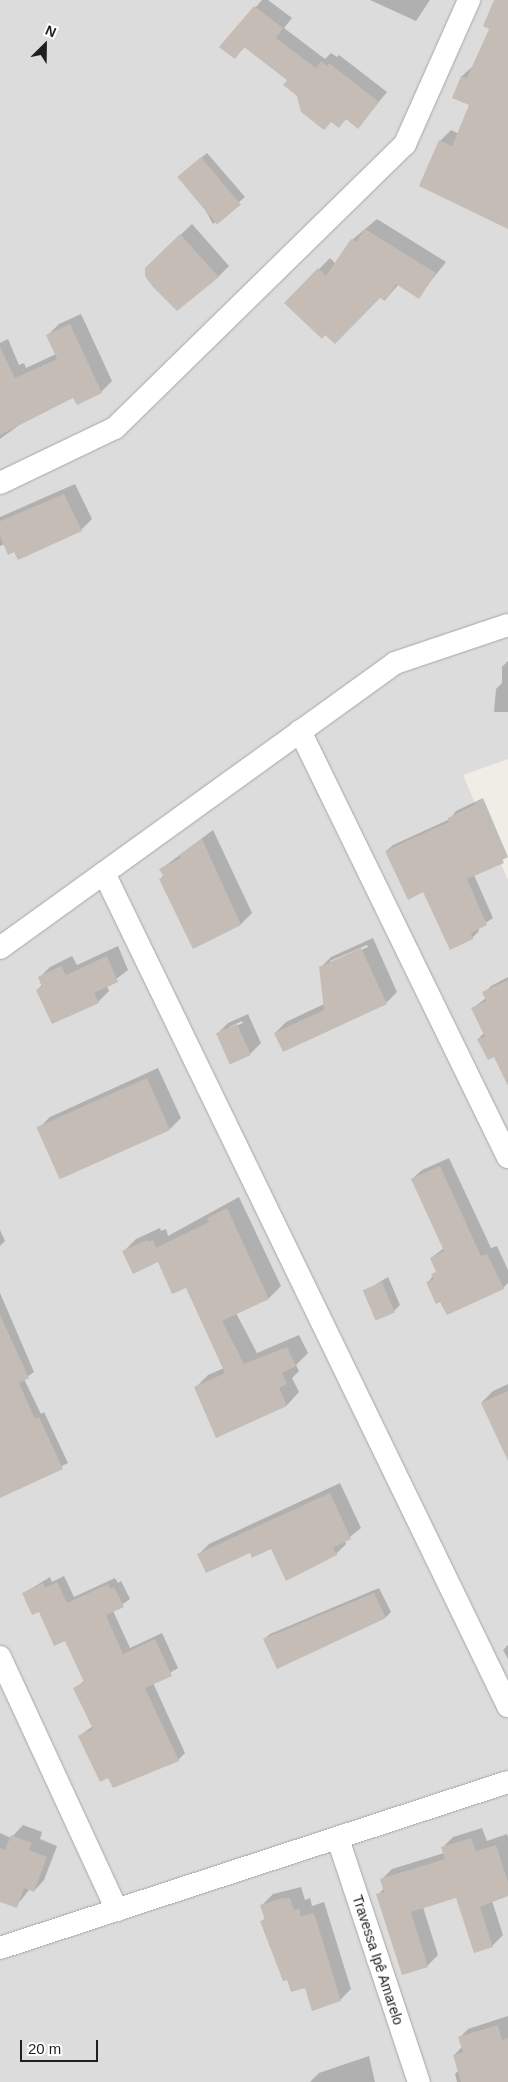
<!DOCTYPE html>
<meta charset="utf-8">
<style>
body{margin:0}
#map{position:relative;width:508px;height:2082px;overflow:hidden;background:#f0ede6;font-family:Helvetica,sans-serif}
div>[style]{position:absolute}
.residential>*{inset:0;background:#dddcdc}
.shadow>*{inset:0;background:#0003}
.building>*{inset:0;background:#c4bcb5;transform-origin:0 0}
.roads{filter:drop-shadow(0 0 1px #a6a6a6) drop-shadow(0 0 1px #a6a6a6)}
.minor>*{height:22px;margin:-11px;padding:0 11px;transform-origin:11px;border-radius:11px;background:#fff}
span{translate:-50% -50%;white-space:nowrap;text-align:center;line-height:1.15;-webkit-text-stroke:5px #fff;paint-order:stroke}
.street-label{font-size:14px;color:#1f1f1f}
.north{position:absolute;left:20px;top:20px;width:50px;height:50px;-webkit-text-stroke:4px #fff;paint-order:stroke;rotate:23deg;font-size:14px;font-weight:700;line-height:20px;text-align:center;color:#1f1f1f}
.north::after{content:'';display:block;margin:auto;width:18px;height:22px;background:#1f1f1f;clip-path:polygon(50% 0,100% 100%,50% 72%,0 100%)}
.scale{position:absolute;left:20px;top:2040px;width:78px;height:22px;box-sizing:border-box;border:2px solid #1f1f1f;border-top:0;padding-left:6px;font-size:15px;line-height:18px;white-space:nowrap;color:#1f1f1f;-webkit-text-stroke:4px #fff;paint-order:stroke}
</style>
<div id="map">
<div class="residential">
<div style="clip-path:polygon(0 0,508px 0,508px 759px,463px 775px,508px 880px,508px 2082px,0 2082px)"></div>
</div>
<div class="shadow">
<div style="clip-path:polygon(262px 0,268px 0,292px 18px,284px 28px,325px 59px,331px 53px,337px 57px,339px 55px,387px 92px,358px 127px,347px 118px,339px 126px,298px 95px,288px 80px,246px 46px,235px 57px,221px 47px)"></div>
<div style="clip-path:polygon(370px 0,430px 0,416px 21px)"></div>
<div style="clip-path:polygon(505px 0,508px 0,508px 223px,440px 141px,451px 130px,459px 134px,471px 105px,454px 97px,462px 76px,473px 66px)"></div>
<div style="clip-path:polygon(207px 153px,245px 197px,213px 224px,184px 172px)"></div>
<div style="clip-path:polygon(377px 219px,446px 262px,418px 297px,399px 284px,385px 300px,380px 296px,286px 303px,330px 258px,336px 264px,352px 240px)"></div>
<div style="clip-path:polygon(192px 224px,229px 266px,218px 277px,146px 268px)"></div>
<div style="clip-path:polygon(81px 314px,112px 381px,101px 392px,74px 396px,22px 423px,0 439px,0 343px,8px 339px,19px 365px,24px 363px,26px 368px,56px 354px,48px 335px,59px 324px)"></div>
<div style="clip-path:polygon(75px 484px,92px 519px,81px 530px,15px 551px,5px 544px,0 546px,0 517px)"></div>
<div style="clip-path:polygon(508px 661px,508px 712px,494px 712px,496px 689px,502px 683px,502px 667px)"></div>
<div style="clip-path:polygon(483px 798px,508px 857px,474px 875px,493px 918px,478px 928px,479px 931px,472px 938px,386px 851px,393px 845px,450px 819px,456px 811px)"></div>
<div style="clip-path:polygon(213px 830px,252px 913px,241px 924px,193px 948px,160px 879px,164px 875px,161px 869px)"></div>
<div style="clip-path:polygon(evenodd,373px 938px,397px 992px,386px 1003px,275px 1033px,286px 1022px,324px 1004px,320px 968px,331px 957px,373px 938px,367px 945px,368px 947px,330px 964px,330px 961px,367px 945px)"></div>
<div style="clip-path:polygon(118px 946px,128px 970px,107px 986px,109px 991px,98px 1002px,37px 990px,42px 985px,39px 978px,50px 967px,72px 956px,77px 965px)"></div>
<div style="clip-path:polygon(508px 977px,508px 1083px,495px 1055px,478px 1039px,484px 1033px,473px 1008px,486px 998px,484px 993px,491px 986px)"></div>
<div style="clip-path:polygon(evenodd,248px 1014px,261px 1043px,250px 1054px,217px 1034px,228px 1023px,248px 1014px,242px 1021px,243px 1023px,229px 1029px,229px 1027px,242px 1021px)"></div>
<div style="clip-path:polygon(158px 1068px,181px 1118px,170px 1129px,39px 1128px,50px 1117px)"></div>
<div style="clip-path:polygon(449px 1158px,491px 1248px,497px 1246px,508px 1270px,508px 1283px,503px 1288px,441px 1301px,428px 1282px,437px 1271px,431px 1258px,444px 1248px,412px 1179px,422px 1170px)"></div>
<div style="clip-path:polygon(239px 1197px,281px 1286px,269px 1298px,236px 1313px,257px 1353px,299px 1335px,308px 1353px,296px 1365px,299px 1371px,292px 1378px,299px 1392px,287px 1405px,216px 1437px,196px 1387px,208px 1375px,224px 1368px,186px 1286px,159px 1261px,124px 1251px,136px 1239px,160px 1228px,161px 1231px,166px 1229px,168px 1236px)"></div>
<div style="clip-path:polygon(0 1230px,5px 1241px,0 1246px)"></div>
<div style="clip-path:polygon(388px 1277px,400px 1305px,394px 1311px,365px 1291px)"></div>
<div style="clip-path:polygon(0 1293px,34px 1372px,24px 1379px,41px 1414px,44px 1412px,68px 1463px,0 1497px)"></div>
<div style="clip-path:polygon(508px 1384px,508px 1458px,482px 1402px,493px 1391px)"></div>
<div style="clip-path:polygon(340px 1483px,361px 1528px,345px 1541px,346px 1544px,336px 1554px,272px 1547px,199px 1554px,209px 1544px)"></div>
<div style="clip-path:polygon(64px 1576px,74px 1597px,115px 1578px,118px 1583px,121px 1581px,130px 1599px,113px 1611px,130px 1648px,162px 1633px,178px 1668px,153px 1683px,185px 1753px,178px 1760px,79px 1736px,93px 1726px,75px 1688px,85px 1680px,66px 1640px,24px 1593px,50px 1577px,52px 1582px)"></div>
<div style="clip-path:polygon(379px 1588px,391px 1612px,386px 1617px,264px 1639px,270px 1634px)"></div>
<div style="clip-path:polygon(508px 1645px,508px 1659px,503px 1650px)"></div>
<div style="clip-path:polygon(23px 1825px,42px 1832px,40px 1839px,57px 1846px,44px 1880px,34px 1891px,30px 1889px,16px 1906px,0 1900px,0 1833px,11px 1838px)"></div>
<div style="clip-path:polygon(482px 1828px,487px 1841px,507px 1834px,508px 1837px,508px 1895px,492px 1901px,503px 1935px,492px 1946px,457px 1896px,423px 1907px,438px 1955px,427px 1966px,378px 1895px,384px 1888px,381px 1880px,392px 1869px,444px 1853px,442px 1848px,453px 1837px)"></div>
<div style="clip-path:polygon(301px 1887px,305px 1900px,310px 1898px,312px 1906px,324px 1902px,351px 1989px,340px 2000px,306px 1986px,270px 1947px,262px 1921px,266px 1917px,262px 1905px,273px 1894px)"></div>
<div style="clip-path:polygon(508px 2016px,508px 2082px,457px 2082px,455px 2074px,459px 2070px,454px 2055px,462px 2047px,460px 2037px,468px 2029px)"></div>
<div style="clip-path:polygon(369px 2056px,375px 2082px,310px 2082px,319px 2073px)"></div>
</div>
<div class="building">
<div style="clip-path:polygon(494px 0,508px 0,508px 229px,419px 186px,439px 140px,452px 146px,469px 105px,452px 98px,461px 76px,467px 78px,489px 29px,483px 26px)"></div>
<div style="clip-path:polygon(254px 6px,283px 28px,276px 38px,316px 68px,321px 61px,327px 66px,329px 63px,379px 102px,358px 129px,346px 119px,339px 128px,331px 122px,324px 130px,301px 112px,297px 96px,283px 85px,287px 80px,244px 47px,235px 59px,219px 47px)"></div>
<div style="left:201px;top:157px;width:62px;height:31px;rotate:50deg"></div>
<div style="clip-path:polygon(365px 229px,436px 273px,419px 299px,396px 284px,385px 301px,380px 298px,335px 344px,325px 335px,322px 339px,284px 303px,318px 268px,326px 276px,351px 239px,356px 242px)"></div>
<div style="clip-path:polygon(180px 234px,219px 277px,177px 311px,153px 287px,145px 276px,145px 268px)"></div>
<div style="clip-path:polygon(70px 324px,102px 393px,77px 405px,73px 398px,0 435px,0 347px,15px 378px,57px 359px,46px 335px)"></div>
<div style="clip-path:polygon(64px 494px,82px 531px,18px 560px,14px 552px,8px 555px,0 536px,0 521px)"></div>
<div style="clip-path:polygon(476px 804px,504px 863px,467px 879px,487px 925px,471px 933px,473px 939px,450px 950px,423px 892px,408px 900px,385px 851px,449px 822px,448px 818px)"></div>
<div style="clip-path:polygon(202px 839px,241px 925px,193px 949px,159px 879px,164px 877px,159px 869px,181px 858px,179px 855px)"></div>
<div style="clip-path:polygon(361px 948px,387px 1004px,283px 1052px,274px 1033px,324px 1010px,319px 967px)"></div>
<div style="clip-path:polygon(107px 956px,118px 982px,94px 993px,99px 1003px,52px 1024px,36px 990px,42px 987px,38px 977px,61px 966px,66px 975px)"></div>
<div style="clip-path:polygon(508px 980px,508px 1086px,494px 1057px,488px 1060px,477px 1039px,485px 1037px,471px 1008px,486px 1001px,482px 992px)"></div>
<div style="left:237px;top:1024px;width:34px;height:23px;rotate:66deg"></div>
<div style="left:147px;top:1078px;width:57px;height:121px;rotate:66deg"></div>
<div style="clip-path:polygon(440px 1166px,481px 1256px,487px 1254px,504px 1289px,447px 1315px,440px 1302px,436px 1304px,426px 1282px,434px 1279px,431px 1274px,436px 1272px,430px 1258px,444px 1251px,411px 1179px)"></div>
<div style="clip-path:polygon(227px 1208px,269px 1299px,222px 1321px,244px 1364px,287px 1347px,296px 1366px,282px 1373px,287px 1384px,279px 1388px,287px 1406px,216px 1438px,194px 1387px,225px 1373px,186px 1288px,172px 1294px,158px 1262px,133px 1274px,122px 1251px,147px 1240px,148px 1242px,153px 1240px,156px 1248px,209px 1222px,207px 1218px)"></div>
<div style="left:382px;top:1282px;width:33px;height:21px;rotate:67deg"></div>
<div style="clip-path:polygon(0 1315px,29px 1378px,19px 1383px,35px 1419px,39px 1417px,63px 1469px,0 1498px)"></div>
<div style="clip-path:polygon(508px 1391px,508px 1461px,481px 1403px)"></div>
<div style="clip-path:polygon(330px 1493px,351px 1539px,333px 1548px,337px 1555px,286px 1581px,271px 1549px,252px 1558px,250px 1553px,206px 1573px,197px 1554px)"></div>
<div style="clip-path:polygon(57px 1582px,67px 1603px,108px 1584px,110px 1589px,114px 1587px,124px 1607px,106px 1615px,123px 1654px,155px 1639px,172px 1676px,145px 1688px,179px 1761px,113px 1788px,108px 1778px,100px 1782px,78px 1736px,93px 1729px,73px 1688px,84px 1682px,65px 1641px,54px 1646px,39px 1612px,32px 1615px,22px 1593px,43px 1583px,45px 1588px)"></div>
<div style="clip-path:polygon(374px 1593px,386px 1618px,277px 1669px,263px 1639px)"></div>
<div style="clip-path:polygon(11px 1835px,32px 1843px,29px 1850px,47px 1857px,34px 1892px,24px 1888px,17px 1908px,0 1902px,0 1848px,5px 1850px)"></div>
<div style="clip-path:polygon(471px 1838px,476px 1851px,496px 1845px,508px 1882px,508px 1896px,480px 1907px,493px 1947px,474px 1953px,456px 1898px,411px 1912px,428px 1967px,402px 1975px,376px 1894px,384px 1892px,380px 1879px,445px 1859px,441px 1847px)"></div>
<div style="clip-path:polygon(283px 1898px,290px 1898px,294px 1910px,299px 1908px,301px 1916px,314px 1913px,341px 2001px,312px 2011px,305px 1988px,291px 1992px,287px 1980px,283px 1981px,260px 1921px,265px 1920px,260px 1905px)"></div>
<div style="clip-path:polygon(498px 2025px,502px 2040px,508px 2038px,508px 2082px,461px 2082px,453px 2055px,463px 2052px,458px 2037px)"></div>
</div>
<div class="roads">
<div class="minor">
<div style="left:0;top:483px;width:127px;rotate:-25.6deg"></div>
<div style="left:115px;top:428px;width:406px;rotate:-44.4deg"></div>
<div style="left:405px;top:144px;width:158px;rotate:-66deg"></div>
<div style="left:300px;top:731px;width:474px;rotate:64deg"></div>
<div style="left:104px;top:873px;width:926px;rotate:64.13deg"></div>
<div style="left:0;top:948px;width:487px;rotate:-35.8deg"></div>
<div style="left:395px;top:663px;width:119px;rotate:-18.6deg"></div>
<div style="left:0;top:1657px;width:279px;rotate:65.2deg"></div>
<div style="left:338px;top:1839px;width:256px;rotate:71.6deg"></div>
<div style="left:0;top:1948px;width:534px;rotate:-18.1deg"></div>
</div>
</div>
<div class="street-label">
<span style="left:378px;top:1960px;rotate:72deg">Travessa Ipê Amarelo</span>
</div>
<div class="north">N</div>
<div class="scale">20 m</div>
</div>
